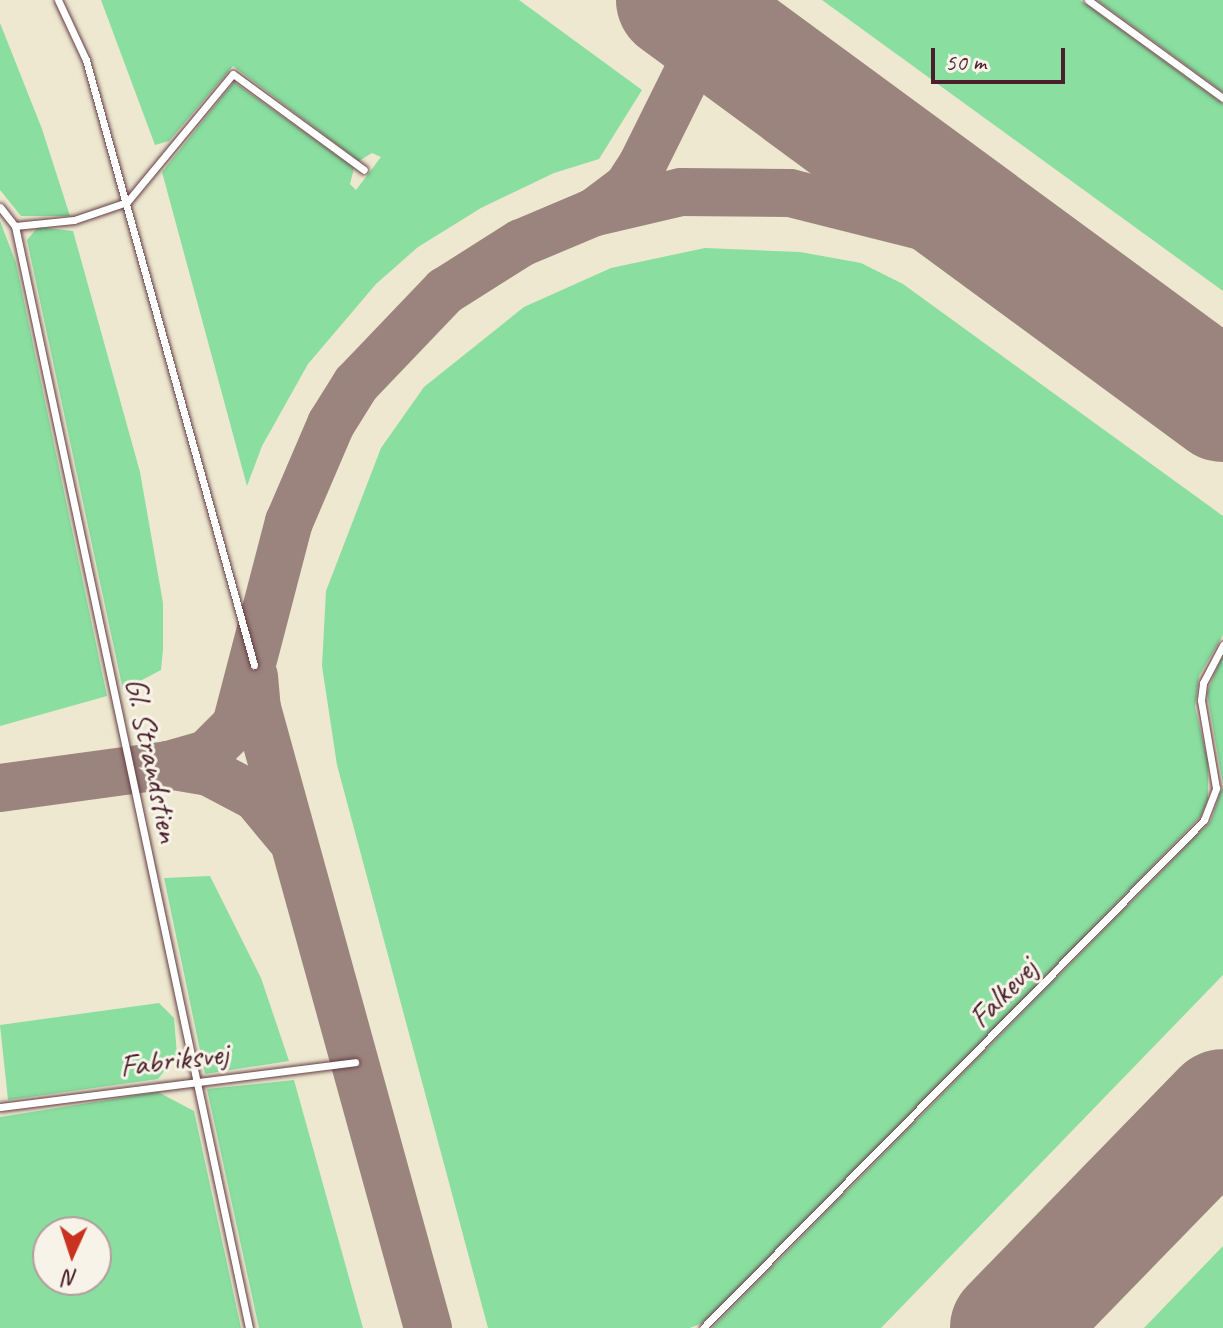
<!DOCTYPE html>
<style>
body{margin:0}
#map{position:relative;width:1223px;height:1328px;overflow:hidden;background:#eee8d0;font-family:Caveat,sans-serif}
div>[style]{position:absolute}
.green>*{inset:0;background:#89dea0}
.taxiway>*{height:48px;margin:-24px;padding:0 24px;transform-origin:24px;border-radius:24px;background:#9c847e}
.runway>*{height:120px;margin:-60px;padding:0 60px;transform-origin:60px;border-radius:60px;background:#9c847e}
.roads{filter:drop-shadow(0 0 2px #633d44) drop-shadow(0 0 2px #633d44)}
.lane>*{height:7px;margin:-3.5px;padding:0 3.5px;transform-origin:3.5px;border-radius:3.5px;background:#fff}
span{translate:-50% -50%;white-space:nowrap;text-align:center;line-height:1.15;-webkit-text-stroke:6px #f7f3e8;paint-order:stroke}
.street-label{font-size:32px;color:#4a1f2b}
.north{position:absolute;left:32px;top:1216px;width:80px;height:80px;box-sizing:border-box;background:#f7f3e8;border:2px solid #b29e9c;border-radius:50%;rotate:183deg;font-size:22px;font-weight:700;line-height:32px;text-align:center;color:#4a1f2b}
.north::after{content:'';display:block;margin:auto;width:28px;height:36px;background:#c8321e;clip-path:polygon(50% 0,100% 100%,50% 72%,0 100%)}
.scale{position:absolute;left:931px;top:48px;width:134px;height:36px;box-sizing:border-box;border:4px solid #4a1f2b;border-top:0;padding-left:10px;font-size:24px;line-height:28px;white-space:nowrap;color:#4a1f2b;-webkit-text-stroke:6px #f7f3e8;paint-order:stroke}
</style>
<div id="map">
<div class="green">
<div style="clip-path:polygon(101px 0,519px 0,642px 90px,599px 159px,554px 173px,481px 208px,418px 247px,376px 284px,308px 364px,262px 446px,247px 486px,162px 172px,234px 82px,354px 168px,350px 184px,356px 190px,381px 157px,372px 153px,359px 161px,233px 66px,169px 141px,155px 145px)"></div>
<div style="clip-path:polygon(822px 0,1080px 0,1223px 104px,1223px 291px)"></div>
<div style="clip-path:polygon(1097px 0,1223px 0,1223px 92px)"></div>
<div style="clip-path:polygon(0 23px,42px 129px,70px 216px,21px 216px,0 190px)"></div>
<div style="clip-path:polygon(0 221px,16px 263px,107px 696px,0 726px)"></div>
<div style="clip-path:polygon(38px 227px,73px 231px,140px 472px,163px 603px,163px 649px,161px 670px,123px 690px,27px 240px)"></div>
<div style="clip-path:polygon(705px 248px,800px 252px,861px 263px,903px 284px,1223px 516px,1223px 635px,1199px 676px,1195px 707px,1208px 762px,1208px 799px,1201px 816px,727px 1304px,702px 1323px,690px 1328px,488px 1328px,337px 765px,322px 666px,326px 591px,381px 448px,424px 387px,524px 307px,611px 268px)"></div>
<div style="clip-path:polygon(1223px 653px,1223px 975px,881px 1328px,712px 1328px,1211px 821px,1223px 785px,1207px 693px)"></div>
<div style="clip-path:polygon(210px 876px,261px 978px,289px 1061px,205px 1074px,164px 878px)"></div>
<div style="clip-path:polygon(159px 1003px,174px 1018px,177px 1055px,158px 1079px,8px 1100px,0 1025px)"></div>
<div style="clip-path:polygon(294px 1080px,363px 1328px,259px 1328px,207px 1089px)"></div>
<div style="clip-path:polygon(evenodd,158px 1092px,194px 1111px,241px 1328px,0 1328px,0 1117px,158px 1092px,48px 1232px,96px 1232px,96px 1280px,48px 1280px,48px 1232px)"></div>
<div style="clip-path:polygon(1223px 1246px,1223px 1328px,1144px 1328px)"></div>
</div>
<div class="taxiway">
<div style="left:596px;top:211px;width:39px;rotate:-37deg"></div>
<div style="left:627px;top:188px;width:27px;rotate:-57deg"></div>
<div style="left:642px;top:165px;width:184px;rotate:-63.6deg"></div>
<div style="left:254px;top:676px;width:32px;rotate:85deg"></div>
<div style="left:257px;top:708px;width:643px;rotate:74.58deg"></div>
<div style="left:168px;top:765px;width:41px;rotate:-15.8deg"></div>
<div style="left:207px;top:754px;width:41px;rotate:-45deg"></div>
<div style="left:236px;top:725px;width:210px;rotate:-75.4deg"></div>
<div style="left:289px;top:522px;width:107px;rotate:-66.8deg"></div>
<div style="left:331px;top:424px;width:47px;rotate:-58deg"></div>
<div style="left:356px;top:384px;width:129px;rotate:-46.3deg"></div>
<div style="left:445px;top:291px;width:90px;rotate:-32.3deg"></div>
<div style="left:521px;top:243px;width:77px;rotate:-22.9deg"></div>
<div style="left:592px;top:213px;width:91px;rotate:-13.3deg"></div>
<div style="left:681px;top:192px;width:109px;rotate:0.5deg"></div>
<div style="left:790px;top:193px;width:156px;rotate:14.1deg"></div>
<div style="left:941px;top:231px;width:159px;rotate:25.8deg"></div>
<div style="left:0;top:788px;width:170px;rotate:-7.8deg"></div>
<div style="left:168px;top:765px;width:42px;rotate:9.7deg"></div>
<div style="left:209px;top:772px;width:53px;rotate:28deg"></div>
<div style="left:256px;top:797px;width:53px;rotate:50.3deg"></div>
</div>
<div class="runway">
<div style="left:676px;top:0;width:679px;rotate:36.31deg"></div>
<div style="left:1010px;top:1328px;width:305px;rotate:-45.8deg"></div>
</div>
<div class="roads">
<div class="lane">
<div style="left:58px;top:0;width:66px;rotate:65deg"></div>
<div style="left:86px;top:60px;width:628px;rotate:74.48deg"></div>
<div style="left:1088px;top:0;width:167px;rotate:36deg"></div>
<div style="left:0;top:207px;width:24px;rotate:52deg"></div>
<div style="left:15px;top:226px;width:1127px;rotate:78.01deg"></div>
<div style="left:15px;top:226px;width:59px;rotate:-5.8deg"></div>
<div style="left:74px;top:220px;width:56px;rotate:-18.8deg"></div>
<div style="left:127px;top:202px;width:166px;rotate:-50.4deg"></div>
<div style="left:233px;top:74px;width:162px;rotate:36.2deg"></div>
<div style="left:0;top:1107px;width:358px;rotate:-7.2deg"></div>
<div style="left:703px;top:1328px;width:713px;rotate:-45.4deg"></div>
<div style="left:1204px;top:820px;width:34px;rotate:-69deg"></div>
<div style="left:1216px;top:788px;width:89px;rotate:-99.7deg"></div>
<div style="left:1201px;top:700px;width:17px;rotate:-83deg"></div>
<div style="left:1203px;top:683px;width:43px;rotate:-62.2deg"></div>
</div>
</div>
<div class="street-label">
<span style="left:152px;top:760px;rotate:78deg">Gl. Strandstien</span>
<span style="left:1003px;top:993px;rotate:-46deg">Falkevej</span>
<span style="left:174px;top:1060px;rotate:-7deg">Fabriksvej</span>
</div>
<div class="north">N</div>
<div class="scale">50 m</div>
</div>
